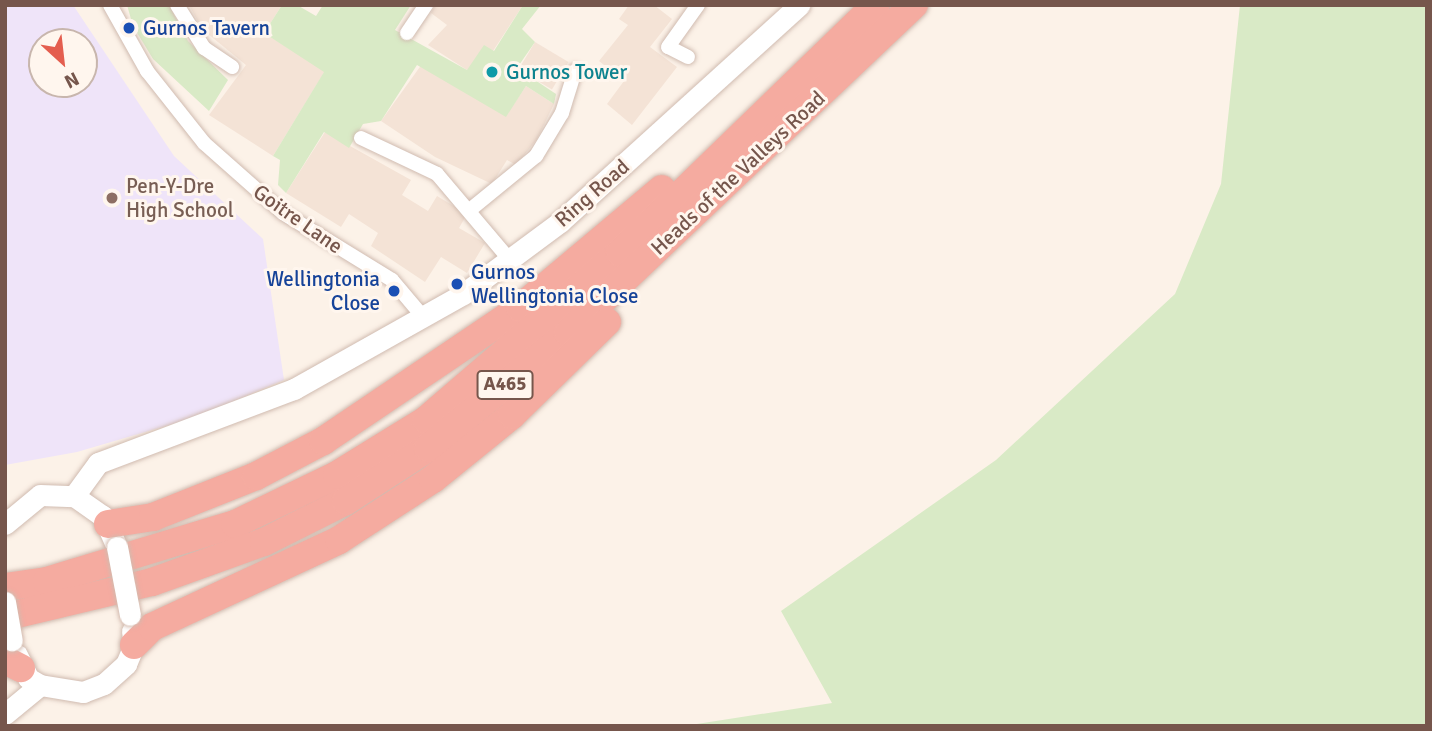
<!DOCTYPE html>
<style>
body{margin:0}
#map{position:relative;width:1432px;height:731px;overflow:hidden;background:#fcf2e8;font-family:Signika,sans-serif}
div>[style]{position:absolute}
.residential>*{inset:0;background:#f4e3d6;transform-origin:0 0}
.education>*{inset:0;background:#efe4f9}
.green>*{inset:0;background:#d9eac6}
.roads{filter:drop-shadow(0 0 2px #d0bbb0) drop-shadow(0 0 2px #d0bbb0)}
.street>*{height:14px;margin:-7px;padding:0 7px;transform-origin:7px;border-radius:7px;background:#fff}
.secondary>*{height:21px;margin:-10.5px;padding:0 10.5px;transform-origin:10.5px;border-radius:10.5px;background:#fff}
.highway>*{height:28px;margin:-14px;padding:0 14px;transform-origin:14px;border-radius:14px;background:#f5aba0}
.bridges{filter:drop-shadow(0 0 2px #d3baae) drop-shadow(0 0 2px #d3baae)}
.secondary-bridge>*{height:21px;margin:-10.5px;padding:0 10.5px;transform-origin:10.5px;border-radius:10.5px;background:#fff}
.dots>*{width:19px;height:19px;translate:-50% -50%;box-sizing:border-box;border:4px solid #fff6ee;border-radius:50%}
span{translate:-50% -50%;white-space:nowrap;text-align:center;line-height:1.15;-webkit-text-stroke:6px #fff6ee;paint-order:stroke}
.shield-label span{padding:2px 5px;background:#fff6ee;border:2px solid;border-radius:5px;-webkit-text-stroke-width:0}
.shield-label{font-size:19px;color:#76564c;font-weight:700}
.transit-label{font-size:21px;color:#164399}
.left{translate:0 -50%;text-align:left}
.right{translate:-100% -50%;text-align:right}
.culture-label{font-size:21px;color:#0d838f}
.street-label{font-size:21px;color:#76564c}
.education-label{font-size:21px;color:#785e54}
.frame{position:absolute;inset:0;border:7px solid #76564c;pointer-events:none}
.north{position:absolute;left:28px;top:28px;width:70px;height:70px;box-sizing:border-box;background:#fff6ee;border:2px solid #c8b6ad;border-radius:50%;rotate:153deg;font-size:19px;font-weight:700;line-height:28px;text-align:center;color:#76564c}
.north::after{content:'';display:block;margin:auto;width:24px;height:32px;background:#e45e4f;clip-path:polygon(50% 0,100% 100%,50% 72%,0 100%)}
</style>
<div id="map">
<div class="residential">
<div style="clip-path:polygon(189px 5px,282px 5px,264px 33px,325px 71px,273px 156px,209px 115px,246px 65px,202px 29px)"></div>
<div style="clip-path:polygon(435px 5px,523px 5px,493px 51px,467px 70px,428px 45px,447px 25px,431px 13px)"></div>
<div style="clip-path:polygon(629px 5px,654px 5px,672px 19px,650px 47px,677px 67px,632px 125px,607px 104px,624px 81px,599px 61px,628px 25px,619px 19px)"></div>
<div style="left:535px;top:42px;width:39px;height:32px;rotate:31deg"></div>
<div style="clip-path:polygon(422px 64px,506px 116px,526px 86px,554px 104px,537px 139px,516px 165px,507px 160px,492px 184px,435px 157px,381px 121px)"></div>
<div style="clip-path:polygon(325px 132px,411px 180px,402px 195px,428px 211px,437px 196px,467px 214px,459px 228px,485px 243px,467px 273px,441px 257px,425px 282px,371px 246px,378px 233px,349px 214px,341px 227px,286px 193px)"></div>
</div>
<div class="education">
<div style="clip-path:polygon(evenodd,5px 5px,73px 5px,174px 156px,263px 239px,284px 380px,193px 418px,77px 452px,5px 465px,5px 5px,42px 42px,84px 42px,84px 84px,42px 84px,42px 42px)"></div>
</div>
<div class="green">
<div style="clip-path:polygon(127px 5px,169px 5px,188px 41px,228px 80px,209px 111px,153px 59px,133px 26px)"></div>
<div style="clip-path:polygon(282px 5px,297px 5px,316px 16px,323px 5px,411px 5px,395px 30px,467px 70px,484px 45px,494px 51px,523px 5px,541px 5px,522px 29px,535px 42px,517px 68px,556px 94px,554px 104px,526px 86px,506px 117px,417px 65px,381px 121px,363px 124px,349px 148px,324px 132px,286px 193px,278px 185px,280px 160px,273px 156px,324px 72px,264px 33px)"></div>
<div style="clip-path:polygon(1240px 5px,1427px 5px,1427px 726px,684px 726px,832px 703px,781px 611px,996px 460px,1175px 294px,1221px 184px)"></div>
</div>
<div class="roads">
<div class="street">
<div style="left:110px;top:5px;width:76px;rotate:60.7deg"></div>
<div style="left:147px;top:71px;width:92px;rotate:51.6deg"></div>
<div style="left:204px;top:143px;width:106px;rotate:41.5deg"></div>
<div style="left:283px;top:213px;width:128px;rotate:31.6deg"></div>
<div style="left:392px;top:280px;width:51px;rotate:49.8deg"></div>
<div style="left:177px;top:5px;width:51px;rotate:57.9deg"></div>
<div style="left:204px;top:48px;width:34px;rotate:34deg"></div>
<div style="left:407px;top:33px;width:34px;rotate:-56deg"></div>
<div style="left:688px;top:57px;width:22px;rotate:-153deg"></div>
<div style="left:668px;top:47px;width:52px;rotate:-54.5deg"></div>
<div style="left:361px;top:138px;width:84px;rotate:25.3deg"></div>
<div style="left:437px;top:174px;width:113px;rotate:49.7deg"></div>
<div style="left:471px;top:209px;width:84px;rotate:-39.2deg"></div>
<div style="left:536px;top:156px;width:50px;rotate:-58.8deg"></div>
<div style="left:562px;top:113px;width:44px;rotate:-72.8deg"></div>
</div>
<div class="secondary">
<div style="left:74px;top:496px;width:41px;rotate:-54deg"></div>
<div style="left:98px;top:463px;width:210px;rotate:-20.7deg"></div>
<div style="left:294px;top:389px;width:194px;rotate:-29.3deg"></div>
<div style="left:463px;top:294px;width:121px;rotate:-36.6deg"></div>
<div style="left:560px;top:222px;width:323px;rotate:-42.2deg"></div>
<div style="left:5px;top:524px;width:45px;rotate:-39.6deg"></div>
<div style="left:40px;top:495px;width:34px;rotate:2deg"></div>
<div style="left:74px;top:496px;width:35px;rotate:35deg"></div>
<div style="left:103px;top:516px;width:34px;rotate:66deg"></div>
<div style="left:17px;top:655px;width:25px;rotate:64deg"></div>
<div style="left:28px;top:678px;width:14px;rotate:30deg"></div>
<div style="left:40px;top:685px;width:44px;rotate:9.2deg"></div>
<div style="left:83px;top:692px;width:22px;rotate:-21deg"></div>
<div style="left:104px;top:684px;width:30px;rotate:-42deg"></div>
<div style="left:126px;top:664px;width:21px;rotate:-67deg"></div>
<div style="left:134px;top:645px;width:14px;rotate:-98deg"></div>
<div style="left:5px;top:714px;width:45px;rotate:-39.6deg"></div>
</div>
<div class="highway">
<div style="left:108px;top:524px;width:46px;rotate:-8.8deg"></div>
<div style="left:153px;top:517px;width:111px;rotate:-21.7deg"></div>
<div style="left:256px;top:476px;width:76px;rotate:-27.6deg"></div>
<div style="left:323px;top:441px;width:238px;rotate:-34deg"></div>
<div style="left:520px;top:308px;width:185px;rotate:-40deg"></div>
<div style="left:5px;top:587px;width:42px;rotate:-8.1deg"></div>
<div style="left:47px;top:581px;width:196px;rotate:-16.9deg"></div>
<div style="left:235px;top:524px;width:113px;rotate:-25.7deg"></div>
<div style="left:337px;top:475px;width:105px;rotate:-31.7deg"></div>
<div style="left:426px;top:420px;width:256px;rotate:-40.7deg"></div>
<div style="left:620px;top:253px;width:356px;rotate:-44.1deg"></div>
<div style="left:5px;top:617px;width:151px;rotate:-13.4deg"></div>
<div style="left:152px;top:582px;width:119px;rotate:-19.7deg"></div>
<div style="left:264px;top:542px;width:92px;rotate:-26.6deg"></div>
<div style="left:346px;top:501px;width:98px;rotate:-32.9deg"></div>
<div style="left:428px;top:448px;width:181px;rotate:-39.4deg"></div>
<div style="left:568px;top:333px;width:477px;rotate:-43.5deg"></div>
<div style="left:134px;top:645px;width:25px;rotate:-45deg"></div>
<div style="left:152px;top:627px;width:206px;rotate:-24.9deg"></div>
<div style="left:339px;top:540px;width:112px;rotate:-33deg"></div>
<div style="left:433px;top:479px;width:102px;rotate:-39deg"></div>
<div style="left:512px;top:415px;width:133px;rotate:-44.4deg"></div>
<div style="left:5px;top:660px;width:18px;rotate:27deg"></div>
</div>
</div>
<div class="bridges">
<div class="secondary-bridge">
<div style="left:117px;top:547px;width:69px;rotate:79.2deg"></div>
<div style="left:5px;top:602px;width:39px;rotate:80deg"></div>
</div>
</div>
<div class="dots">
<div style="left:129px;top:28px;background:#1a4fb4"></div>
<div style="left:492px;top:72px;background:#0f9aa8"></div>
<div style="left:112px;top:198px;background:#8d6e63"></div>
<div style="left:457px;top:284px;background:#1a4fb4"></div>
<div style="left:394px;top:291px;background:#1a4fb4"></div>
</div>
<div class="shield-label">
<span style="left:505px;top:385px">A465</span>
</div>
<div class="transit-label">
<span class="left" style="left:143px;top:28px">Gurnos Tavern</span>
<span class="left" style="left:471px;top:284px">Gurnos<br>Wellingtonia Close</span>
<span class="right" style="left:380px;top:291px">Wellingtonia<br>Close</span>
</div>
<div class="culture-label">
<span class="left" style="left:506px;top:72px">Gurnos Tower</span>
</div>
<div class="street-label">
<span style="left:738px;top:173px;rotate:-43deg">Heads of the Valleys Road</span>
<span style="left:592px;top:193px;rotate:-41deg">Ring Road</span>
<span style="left:298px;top:219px;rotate:35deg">Goitre Lane</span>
</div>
<div class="education-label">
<span class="left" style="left:126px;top:198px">Pen-Y-Dre<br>High School</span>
</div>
<div class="frame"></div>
<div class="north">N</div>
</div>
